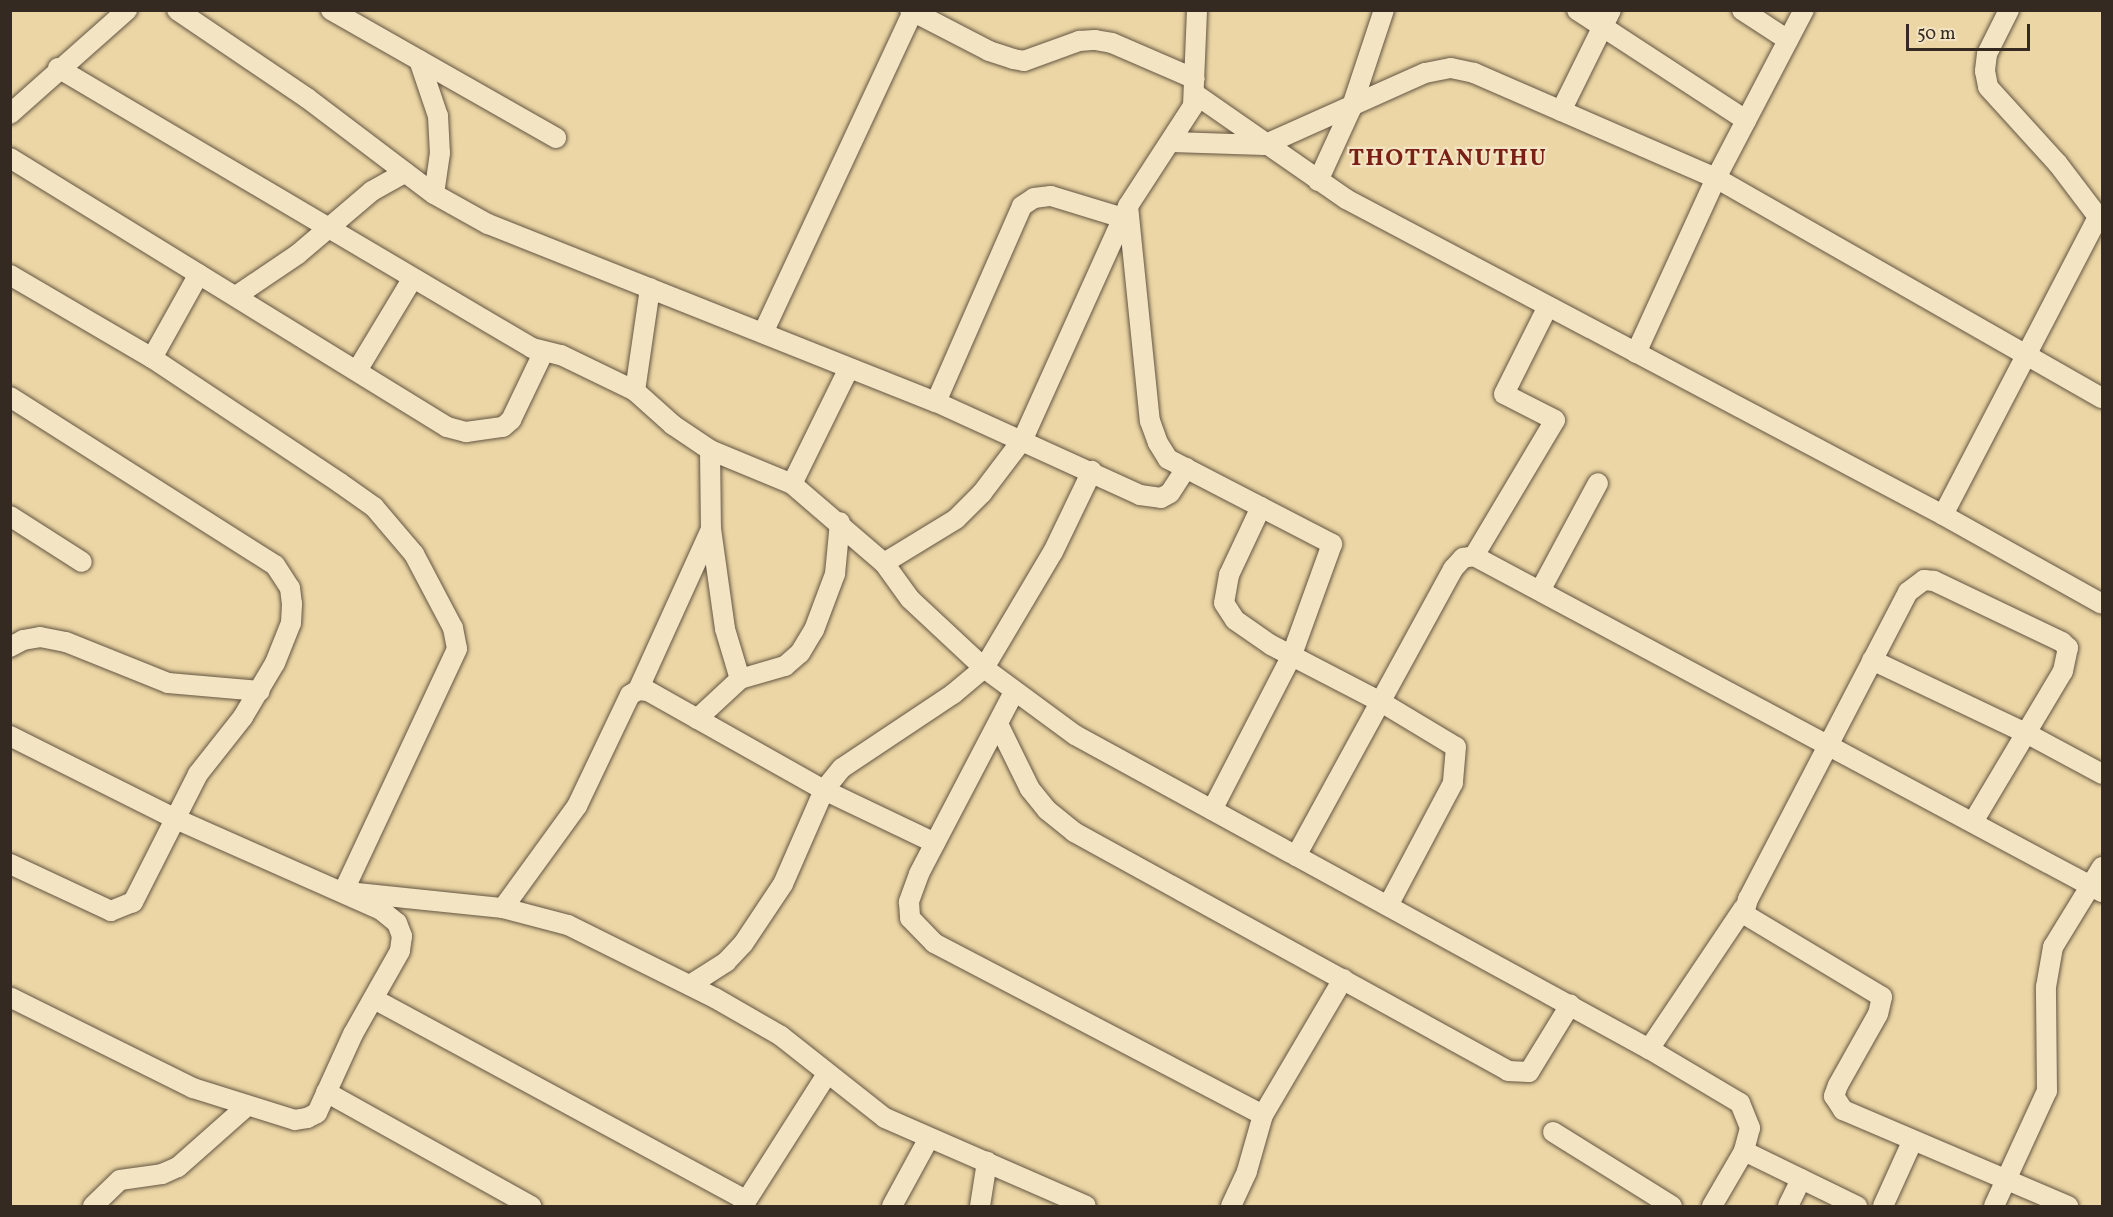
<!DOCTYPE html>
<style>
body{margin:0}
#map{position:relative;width:2113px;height:1217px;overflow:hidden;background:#ecd6a5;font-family:Vollkorn,serif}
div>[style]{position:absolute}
.roads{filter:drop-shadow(0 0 2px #635542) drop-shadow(0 0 2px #635542)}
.minor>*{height:20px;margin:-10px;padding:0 10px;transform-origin:10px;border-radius:10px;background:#f3e4c4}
span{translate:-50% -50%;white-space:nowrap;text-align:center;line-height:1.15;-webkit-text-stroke:4.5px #f3e4c4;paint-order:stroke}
.district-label{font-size:24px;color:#7a1f14;font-weight:700;letter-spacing:1.5px}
.frame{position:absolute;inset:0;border:12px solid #352a21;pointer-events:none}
.scale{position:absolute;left:1906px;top:24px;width:124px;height:27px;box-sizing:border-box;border:3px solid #352a21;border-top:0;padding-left:8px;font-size:18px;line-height:21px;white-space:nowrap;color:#352a21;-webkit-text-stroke:4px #f3e4c4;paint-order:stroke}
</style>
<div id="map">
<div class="roads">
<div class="minor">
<div style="left:177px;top:10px;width:157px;rotate:34.1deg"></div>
<div style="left:307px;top:98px;width:159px;rotate:37.1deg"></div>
<div style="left:434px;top:194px;width:62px;rotate:29.1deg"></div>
<div style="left:488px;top:224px;width:482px;rotate:21.7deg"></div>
<div style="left:936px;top:402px;width:224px;rotate:24.5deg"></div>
<div style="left:1140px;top:495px;width:21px;rotate:8deg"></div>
<div style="left:1161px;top:498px;width:10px;rotate:-29deg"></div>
<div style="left:1170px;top:493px;width:30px;rotate:-57deg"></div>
<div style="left:331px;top:10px;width:259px;rotate:29.6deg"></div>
<div style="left:910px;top:10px;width:89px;rotate:27.4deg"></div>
<div style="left:989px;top:51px;width:25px;rotate:18deg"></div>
<div style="left:1013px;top:59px;width:11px;rotate:10deg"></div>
<div style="left:1024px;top:61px;width:59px;rotate:-20deg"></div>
<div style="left:1079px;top:41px;width:16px;rotate:-4deg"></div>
<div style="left:1095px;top:40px;width:17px;rotate:10deg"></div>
<div style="left:1112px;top:43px;width:90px;rotate:23.4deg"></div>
<div style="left:1577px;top:10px;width:202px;rotate:33.1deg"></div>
<div style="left:1742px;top:10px;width:55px;rotate:33.1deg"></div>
<div style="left:2009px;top:10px;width:49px;rotate:116.6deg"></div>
<div style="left:1987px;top:54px;width:17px;rotate:97deg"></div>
<div style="left:1985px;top:71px;width:16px;rotate:79deg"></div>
<div style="left:1988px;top:87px;width:104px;rotate:47.7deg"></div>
<div style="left:2058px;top:164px;width:73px;rotate:52.8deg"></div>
<div style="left:419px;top:60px;width:59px;rotate:71.3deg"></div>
<div style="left:438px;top:116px;width:37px;rotate:87deg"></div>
<div style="left:440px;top:153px;width:41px;rotate:98.3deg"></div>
<div style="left:58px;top:68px;width:551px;rotate:30.57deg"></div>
<div style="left:532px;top:348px;width:30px;rotate:14deg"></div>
<div style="left:561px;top:355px;width:82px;rotate:25.9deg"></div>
<div style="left:635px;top:391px;width:51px;rotate:41.8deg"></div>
<div style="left:673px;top:425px;width:45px;rotate:34deg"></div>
<div style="left:710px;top:450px;width:89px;rotate:22.5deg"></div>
<div style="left:792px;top:484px;width:121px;rotate:40.7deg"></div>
<div style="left:884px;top:563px;width:44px;rotate:54.2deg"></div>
<div style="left:910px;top:599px;width:101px;rotate:43deg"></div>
<div style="left:984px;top:668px;width:113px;rotate:36.4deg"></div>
<div style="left:1075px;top:735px;width:654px;rotate:28.68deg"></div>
<div style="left:1649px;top:1049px;width:106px;rotate:30.7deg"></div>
<div style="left:1740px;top:1103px;width:27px;rotate:68deg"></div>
<div style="left:1750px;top:1128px;width:24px;rotate:105deg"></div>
<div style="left:1744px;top:1151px;width:126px;rotate:26deg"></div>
<div style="left:1195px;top:94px;width:184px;rotate:34.8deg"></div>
<div style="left:1346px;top:199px;width:675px;rotate:27.89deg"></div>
<div style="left:1943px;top:515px;width:182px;rotate:29.2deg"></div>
<div style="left:1561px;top:111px;width:113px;rotate:-63.7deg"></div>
<div style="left:10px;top:114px;width:157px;rotate:-41.6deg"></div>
<div style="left:1172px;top:142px;width:92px;rotate:1.9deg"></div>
<div style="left:1264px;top:145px;width:176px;rotate:-24.1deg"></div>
<div style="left:1425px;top:73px;width:26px;rotate:-11deg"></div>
<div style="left:1451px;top:68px;width:24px;rotate:12deg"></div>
<div style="left:1474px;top:73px;width:264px;rotate:23.5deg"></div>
<div style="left:1716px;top:178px;width:444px;rotate:29.7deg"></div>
<div style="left:10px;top:158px;width:513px;rotate:31.61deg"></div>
<div style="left:447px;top:427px;width:20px;rotate:15deg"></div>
<div style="left:466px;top:432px;width:37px;rotate:-8deg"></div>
<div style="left:503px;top:427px;width:11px;rotate:-41deg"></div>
<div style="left:511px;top:420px;width:76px;rotate:-64.4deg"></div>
<div style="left:1318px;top:181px;width:79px;rotate:-65.4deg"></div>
<div style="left:1351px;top:109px;width:104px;rotate:-71.6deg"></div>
<div style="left:1128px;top:206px;width:216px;rotate:84.2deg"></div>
<div style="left:1150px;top:421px;width:23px;rotate:70deg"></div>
<div style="left:1158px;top:443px;width:19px;rotate:58deg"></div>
<div style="left:1168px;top:459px;width:185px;rotate:27.4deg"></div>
<div style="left:1332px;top:544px;width:120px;rotate:109.9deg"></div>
<div style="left:1291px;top:657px;width:172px;rotate:117.3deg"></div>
<div style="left:10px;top:275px;width:164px;rotate:30.3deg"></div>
<div style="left:152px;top:358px;width:226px;rotate:33.6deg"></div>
<div style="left:340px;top:483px;width:42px;rotate:35.2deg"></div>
<div style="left:374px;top:507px;width:62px;rotate:49.6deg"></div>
<div style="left:414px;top:554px;width:84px;rotate:62.2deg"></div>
<div style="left:453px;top:628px;width:21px;rotate:79deg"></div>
<div style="left:457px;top:649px;width:268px;rotate:115.1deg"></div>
<div style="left:236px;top:296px;width:75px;rotate:-34.1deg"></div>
<div style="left:298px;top:254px;width:97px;rotate:-40.4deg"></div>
<div style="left:372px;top:191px;width:38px;rotate:-29deg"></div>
<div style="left:763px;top:333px;width:354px;rotate:-65deg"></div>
<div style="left:1636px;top:353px;width:192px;rotate:-65.4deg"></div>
<div style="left:1716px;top:178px;width:190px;rotate:-62.4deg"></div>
<div style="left:152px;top:358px;width:96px;rotate:-60.8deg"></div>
<div style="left:358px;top:369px;width:106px;rotate:-58.9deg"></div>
<div style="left:635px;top:391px;width:104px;rotate:-81.7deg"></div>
<div style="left:10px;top:397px;width:314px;rotate:32.4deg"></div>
<div style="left:275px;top:565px;width:27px;rotate:57deg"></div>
<div style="left:290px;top:588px;width:16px;rotate:83deg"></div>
<div style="left:292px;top:604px;width:19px;rotate:93deg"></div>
<div style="left:291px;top:623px;width:43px;rotate:111.8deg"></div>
<div style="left:275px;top:663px;width:63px;rotate:120.7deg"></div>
<div style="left:243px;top:717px;width:73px;rotate:128.3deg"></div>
<div style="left:198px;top:774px;width:144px;rotate:116.9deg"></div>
<div style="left:133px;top:902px;width:24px;rotate:158deg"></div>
<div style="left:111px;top:911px;width:111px;rotate:-155deg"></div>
<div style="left:936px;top:402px;width:214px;rotate:-66.3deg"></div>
<div style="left:1022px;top:206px;width:14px;rotate:-34deg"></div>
<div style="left:1034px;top:198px;width:17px;rotate:-7deg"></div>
<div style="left:1051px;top:196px;width:75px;rotate:17deg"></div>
<div style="left:710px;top:450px;width:79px;rotate:89.3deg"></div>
<div style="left:711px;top:529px;width:101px;rotate:82deg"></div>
<div style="left:725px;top:629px;width:52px;rotate:73.3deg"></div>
<div style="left:792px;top:484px;width:129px;rotate:-63.8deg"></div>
<div style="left:1261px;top:507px;width:75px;rotate:115.2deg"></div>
<div style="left:1229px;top:575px;width:28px;rotate:100deg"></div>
<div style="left:1224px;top:603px;width:20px;rotate:57deg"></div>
<div style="left:1235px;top:620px;width:44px;rotate:34.8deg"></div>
<div style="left:1271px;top:645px;width:124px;rotate:27.4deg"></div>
<div style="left:1381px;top:702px;width:87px;rotate:31deg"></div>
<div style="left:1456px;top:747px;width:36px;rotate:95deg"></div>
<div style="left:1453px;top:783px;width:139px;rotate:117.9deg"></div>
<div style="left:1943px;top:515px;width:334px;rotate:-62.5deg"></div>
<div style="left:10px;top:516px;width:85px;rotate:32.6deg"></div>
<div style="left:1474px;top:556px;width:158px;rotate:-59.2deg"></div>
<div style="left:1555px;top:420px;width:57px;rotate:-153deg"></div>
<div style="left:1504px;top:394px;width:98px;rotate:-63.4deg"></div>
<div style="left:884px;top:563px;width:84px;rotate:-31.4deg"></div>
<div style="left:956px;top:519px;width:37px;rotate:-45deg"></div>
<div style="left:982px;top:493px;width:68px;rotate:-52.8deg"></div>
<div style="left:1023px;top:439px;width:256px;rotate:-65.7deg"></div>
<div style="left:1128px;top:206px;width:119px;rotate:-57deg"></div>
<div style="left:1193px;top:106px;width:96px;rotate:-87.6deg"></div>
<div style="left:1541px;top:589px;width:120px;rotate:-61.7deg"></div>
<div style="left:10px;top:647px;width:15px;rotate:-28deg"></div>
<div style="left:23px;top:640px;width:17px;rotate:-10deg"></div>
<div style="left:40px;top:637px;width:26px;rotate:11deg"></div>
<div style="left:66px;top:642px;width:110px;rotate:21.9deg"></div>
<div style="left:168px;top:683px;width:92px;rotate:5deg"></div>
<div style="left:1872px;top:660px;width:170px;rotate:25.4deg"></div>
<div style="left:2026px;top:733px;width:86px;rotate:28.3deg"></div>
<div style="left:638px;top:690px;width:177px;rotate:-65.6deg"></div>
<div style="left:1014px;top:692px;width:205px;rotate:117.6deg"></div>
<div style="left:919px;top:874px;width:30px;rotate:110deg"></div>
<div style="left:909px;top:902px;width:16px;rotate:86deg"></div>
<div style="left:910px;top:918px;width:35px;rotate:46deg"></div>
<div style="left:934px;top:943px;width:371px;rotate:27.6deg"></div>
<div style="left:697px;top:719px;width:59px;rotate:-42.9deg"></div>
<div style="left:740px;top:679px;width:47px;rotate:-16.1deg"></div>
<div style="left:785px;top:666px;width:20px;rotate:-41deg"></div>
<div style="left:800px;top:653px;width:27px;rotate:-59deg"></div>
<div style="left:814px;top:630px;width:60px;rotate:-69.4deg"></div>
<div style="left:835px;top:574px;width:52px;rotate:-84.5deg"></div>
<div style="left:998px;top:724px;width:72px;rotate:63.8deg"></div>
<div style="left:1030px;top:789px;width:27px;rotate:51deg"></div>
<div style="left:1047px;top:810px;width:35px;rotate:39deg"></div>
<div style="left:1074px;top:832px;width:495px;rotate:28.8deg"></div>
<div style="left:1508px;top:1071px;width:21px;rotate:3deg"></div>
<div style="left:1529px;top:1072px;width:79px;rotate:-58.5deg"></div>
<div style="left:10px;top:736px;width:186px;rotate:26.6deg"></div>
<div style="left:176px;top:819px;width:224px;rotate:23.9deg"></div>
<div style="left:381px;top:910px;width:21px;rotate:39deg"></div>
<div style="left:397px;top:923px;width:14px;rotate:69deg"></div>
<div style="left:402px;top:936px;width:15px;rotate:98deg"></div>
<div style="left:400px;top:951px;width:95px;rotate:119.5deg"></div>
<div style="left:353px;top:1034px;width:87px;rotate:114.5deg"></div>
<div style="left:317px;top:1113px;width:11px;rotate:153deg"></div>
<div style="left:307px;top:1118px;width:12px;rotate:171deg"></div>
<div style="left:295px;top:1120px;width:107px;rotate:-162.6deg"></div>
<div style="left:193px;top:1088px;width:204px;rotate:-153.6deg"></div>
<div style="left:1973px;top:822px;width:176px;rotate:-59.2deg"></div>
<div style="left:2063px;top:671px;width:24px;rotate:-78deg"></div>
<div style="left:2068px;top:648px;width:8px;rotate:-135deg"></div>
<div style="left:2062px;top:642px;width:142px;rotate:-154.5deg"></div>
<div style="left:1934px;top:581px;width:10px;rotate:-174deg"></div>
<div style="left:1924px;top:580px;width:20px;rotate:143deg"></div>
<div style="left:1908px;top:592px;width:346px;rotate:117.5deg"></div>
<div style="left:1748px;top:899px;width:16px;rotate:105deg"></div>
<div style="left:1744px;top:914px;width:161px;rotate:31deg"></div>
<div style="left:1882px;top:997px;width:17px;rotate:103deg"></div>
<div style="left:1878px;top:1014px;width:81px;rotate:119.4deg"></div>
<div style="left:1838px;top:1085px;width:12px;rotate:110deg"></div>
<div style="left:1834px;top:1096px;width:17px;rotate:57deg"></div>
<div style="left:1843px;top:1110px;width:245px;rotate:23.1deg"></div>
<div style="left:1296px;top:856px;width:327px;rotate:-61.3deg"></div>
<div style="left:1453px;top:569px;width:15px;rotate:-48deg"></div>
<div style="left:1463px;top:558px;width:11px;rotate:-10deg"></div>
<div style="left:1474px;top:556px;width:712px;rotate:28.15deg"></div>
<div style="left:357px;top:893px;width:147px;rotate:5.9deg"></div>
<div style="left:503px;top:908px;width:67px;rotate:14.7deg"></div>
<div style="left:568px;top:925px;width:164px;rotate:26.4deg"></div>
<div style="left:715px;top:998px;width:76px;rotate:29.9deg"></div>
<div style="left:781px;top:1036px;width:132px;rotate:38.3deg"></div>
<div style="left:885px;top:1118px;width:219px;rotate:23.6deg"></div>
<div style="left:503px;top:908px;width:126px;rotate:-54deg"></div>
<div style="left:577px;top:806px;width:123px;rotate:-64.5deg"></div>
<div style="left:630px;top:695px;width:9px;rotate:-32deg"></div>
<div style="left:638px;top:690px;width:10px;rotate:6deg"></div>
<div style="left:648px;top:691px;width:202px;rotate:29.4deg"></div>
<div style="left:824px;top:790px;width:123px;rotate:25.5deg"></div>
<div style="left:690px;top:985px;width:43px;rotate:-32.6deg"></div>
<div style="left:726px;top:962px;width:25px;rotate:-47deg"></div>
<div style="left:743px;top:944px;width:72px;rotate:-56.3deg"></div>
<div style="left:783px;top:884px;width:103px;rotate:-66.4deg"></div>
<div style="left:824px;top:790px;width:28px;rotate:-51deg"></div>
<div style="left:842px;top:768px;width:133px;rotate:-33.7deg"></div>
<div style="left:953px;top:694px;width:40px;rotate:-40deg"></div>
<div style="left:984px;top:668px;width:135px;rotate:-59.3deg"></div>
<div style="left:1053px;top:552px;width:90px;rotate:-64.3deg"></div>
<div style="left:374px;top:999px;width:423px;rotate:28.4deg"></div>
<div style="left:1649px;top:1049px;width:169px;rotate:-56.1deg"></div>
<div style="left:326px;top:1092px;width:235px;rotate:29.1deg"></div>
<div style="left:1553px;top:1132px;width:140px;rotate:31.9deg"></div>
<div style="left:93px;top:1206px;width:37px;rotate:-44deg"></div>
<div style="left:120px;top:1180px;width:42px;rotate:-8.1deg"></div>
<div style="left:162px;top:1174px;width:17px;rotate:-24deg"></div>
<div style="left:178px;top:1167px;width:92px;rotate:-41.5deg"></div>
<div style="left:743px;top:1206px;width:156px;rotate:-57.5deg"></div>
<div style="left:892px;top:1206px;width:75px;rotate:-61.4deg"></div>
<div style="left:980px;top:1206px;width:45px;rotate:-81deg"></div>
<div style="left:1231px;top:1206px;width:38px;rotate:-65deg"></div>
<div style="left:1247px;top:1171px;width:58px;rotate:-74.1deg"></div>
<div style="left:1263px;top:1115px;width:158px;rotate:-59.5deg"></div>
<div style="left:1712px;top:1206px;width:64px;rotate:-59.8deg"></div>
<div style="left:1788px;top:1206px;width:30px;rotate:-64deg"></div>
<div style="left:1883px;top:1206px;width:70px;rotate:-65.6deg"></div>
<div style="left:1994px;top:1206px;width:127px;rotate:-65.3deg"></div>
<div style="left:2047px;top:1091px;width:104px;rotate:-90.6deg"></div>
<div style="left:2046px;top:987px;width:41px;rotate:-80.1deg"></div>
<div style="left:2053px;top:947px;width:94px;rotate:-58.5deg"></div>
</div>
</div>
<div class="district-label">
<span style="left:1448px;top:160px">THOTTANUTHU</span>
</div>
<div class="frame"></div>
<div class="scale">50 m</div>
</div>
